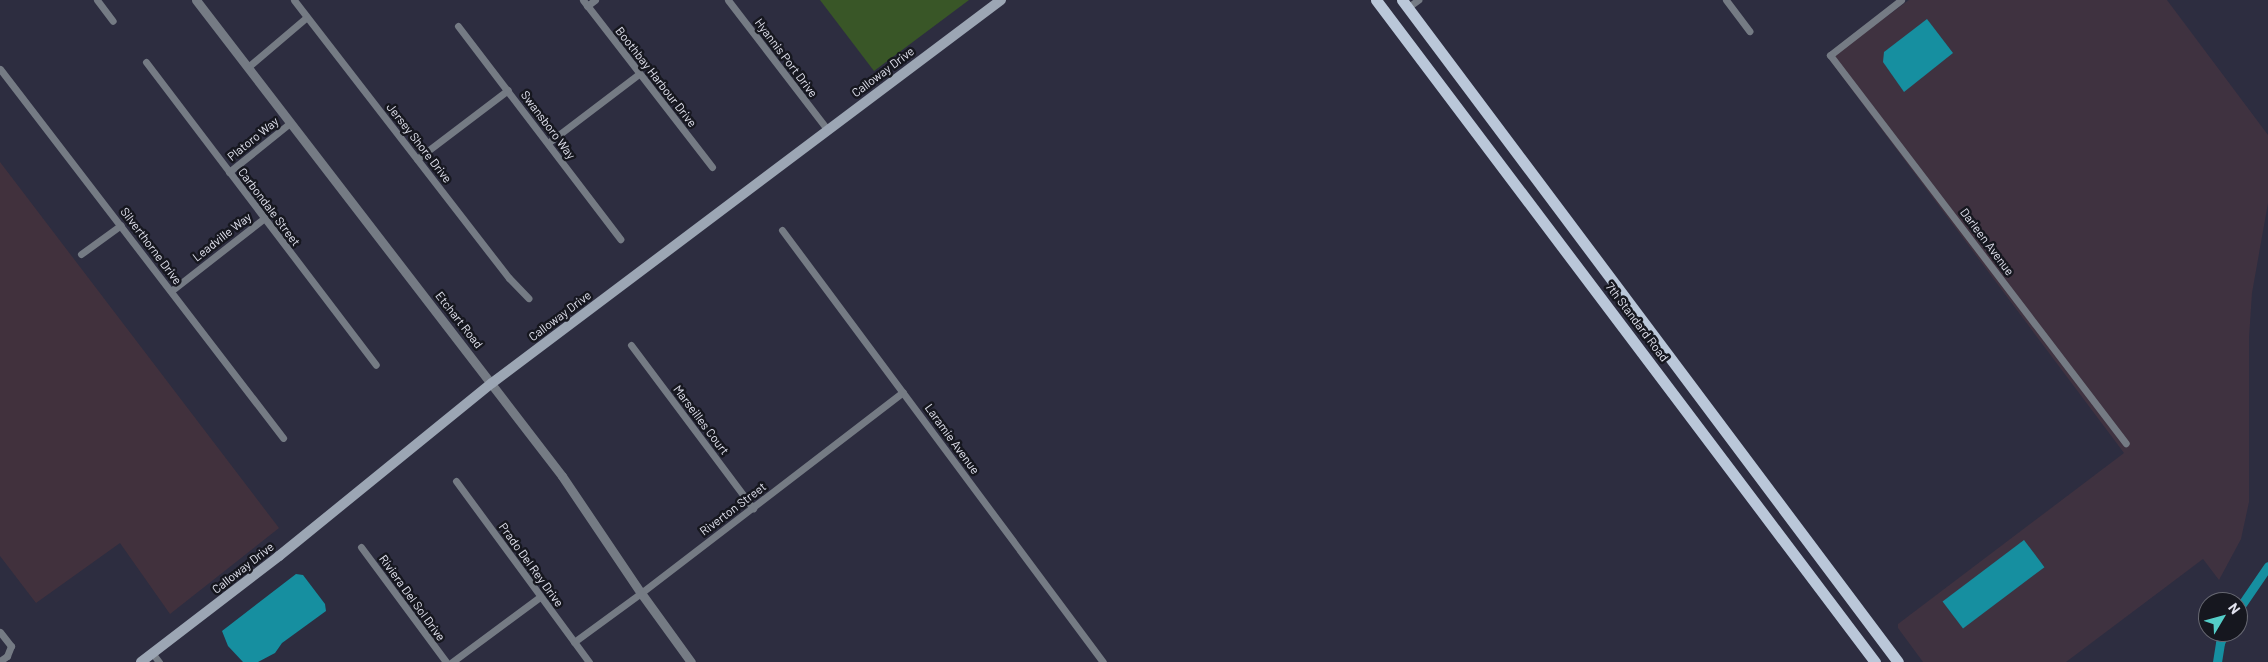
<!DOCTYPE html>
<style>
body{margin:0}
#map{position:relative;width:2268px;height:662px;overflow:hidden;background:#2d2d40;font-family:Barlow,sans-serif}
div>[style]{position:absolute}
.commercial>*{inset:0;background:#3f3240}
.industrial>*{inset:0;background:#41313d}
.green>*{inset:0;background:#395627}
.water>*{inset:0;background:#168fa0;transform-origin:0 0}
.canal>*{height:9px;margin:-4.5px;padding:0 4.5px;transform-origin:4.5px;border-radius:4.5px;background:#168fa0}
.minor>*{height:7px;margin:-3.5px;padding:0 3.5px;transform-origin:3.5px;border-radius:3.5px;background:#757b84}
.tertiary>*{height:9px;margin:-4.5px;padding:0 4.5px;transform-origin:4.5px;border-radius:4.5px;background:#757b84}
.secondary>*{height:10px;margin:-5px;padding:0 5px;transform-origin:5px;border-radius:5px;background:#9ca6b4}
.primary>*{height:11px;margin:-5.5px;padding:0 5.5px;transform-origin:5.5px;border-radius:5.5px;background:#bac7d9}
span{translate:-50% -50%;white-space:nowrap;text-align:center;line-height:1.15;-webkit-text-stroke:5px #16171f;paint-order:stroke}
.street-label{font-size:12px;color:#e1e2ee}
.north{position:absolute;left:2198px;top:592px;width:50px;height:50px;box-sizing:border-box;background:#16171f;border:1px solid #676872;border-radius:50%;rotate:53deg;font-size:14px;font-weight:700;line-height:20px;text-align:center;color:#e1e2ee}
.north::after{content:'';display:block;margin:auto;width:18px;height:22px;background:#54cdc8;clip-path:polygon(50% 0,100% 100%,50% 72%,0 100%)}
</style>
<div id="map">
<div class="commercial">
<div style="clip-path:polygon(1909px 0,2167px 0,2268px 135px,2268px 203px,2252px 293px,2249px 338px,2249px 502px,2241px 539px,2219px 580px,2203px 559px,2066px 662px,1923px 662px,1898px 628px,1898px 624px,2124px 453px,1829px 59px)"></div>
</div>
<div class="industrial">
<div style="clip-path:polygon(0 162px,279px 528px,170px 614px,120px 543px,36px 603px,0 556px)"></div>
</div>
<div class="green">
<div style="clip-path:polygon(820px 0,969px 0,874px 71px)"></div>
</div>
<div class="water">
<div style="clip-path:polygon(1927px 19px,1953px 53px,1904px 92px,1883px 62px,1884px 52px)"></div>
<div style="left:2024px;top:540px;width:34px;height:102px;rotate:53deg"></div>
<div style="clip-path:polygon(296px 574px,303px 575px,325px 604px,326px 611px,282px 643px,275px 653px,258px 662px,243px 662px,228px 646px,222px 631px)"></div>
</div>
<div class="canal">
<div style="left:2238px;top:610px;width:53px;rotate:-55.7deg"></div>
<div style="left:2217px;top:662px;width:19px;rotate:-81deg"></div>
<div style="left:2220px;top:643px;width:12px;rotate:-66deg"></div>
</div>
<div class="minor">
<div style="left:97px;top:0;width:26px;rotate:53deg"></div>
<div style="left:294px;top:0;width:351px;rotate:52.3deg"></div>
<div style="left:509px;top:278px;width:28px;rotate:46deg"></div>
<div style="left:583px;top:0;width:211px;rotate:52.3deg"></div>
<div style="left:728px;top:0;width:163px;rotate:52.5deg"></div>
<div style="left:1726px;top:0;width:39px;rotate:53deg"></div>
<div style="left:1901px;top:0;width:90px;rotate:142.2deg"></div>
<div style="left:1830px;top:55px;width:488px;rotate:52.7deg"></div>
<div style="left:587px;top:6px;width:10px;rotate:-37deg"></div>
<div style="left:1407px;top:8px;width:14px;rotate:-36deg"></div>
<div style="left:458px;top:26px;width:268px;rotate:52.7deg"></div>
<div style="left:146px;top:62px;width:380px;rotate:52.8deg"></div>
<div style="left:248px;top:67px;width:77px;rotate:-40.3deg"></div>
<div style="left:0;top:69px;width:465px;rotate:52.5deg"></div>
<div style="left:548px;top:143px;width:114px;rotate:-37.2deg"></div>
<div style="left:417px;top:159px;width:114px;rotate:-37.2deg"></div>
<div style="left:229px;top:172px;width:78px;rotate:-38.8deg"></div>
<div style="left:782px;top:230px;width:538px;rotate:53.39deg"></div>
<div style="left:81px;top:254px;width:49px;rotate:-35.9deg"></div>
<div style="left:171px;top:291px;width:117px;rotate:-38deg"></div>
<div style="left:631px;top:345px;width:204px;rotate:53.2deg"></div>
<div style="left:456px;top:481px;width:225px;rotate:53.7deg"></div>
<div style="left:361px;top:547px;width:143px;rotate:53.5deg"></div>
<div style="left:0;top:632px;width:18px;rotate:52deg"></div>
<div style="left:11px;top:646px;width:11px;rotate:112deg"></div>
<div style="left:7px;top:656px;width:9px;rotate:144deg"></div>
<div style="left:574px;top:642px;width:83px;rotate:-36.2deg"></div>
<div style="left:641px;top:593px;width:330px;rotate:-37.5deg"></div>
<div style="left:153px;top:654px;width:10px;rotate:53deg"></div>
<div style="left:452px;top:662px;width:109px;rotate:-36.5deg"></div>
</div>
<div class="tertiary">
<div style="left:196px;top:0;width:600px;rotate:52.44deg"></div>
<div style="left:562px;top:476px;width:141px;rotate:56deg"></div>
<div style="left:641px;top:593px;width:85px;rotate:54.1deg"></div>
</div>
<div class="secondary">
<div style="left:141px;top:662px;width:174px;rotate:-37.5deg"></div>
<div style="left:279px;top:556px;width:274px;rotate:-39.1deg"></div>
<div style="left:492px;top:383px;width:637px;rotate:-36.96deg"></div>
</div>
<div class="primary">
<div style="left:1376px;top:0;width:829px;rotate:52.99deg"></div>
<div style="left:1402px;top:0;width:827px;rotate:53.16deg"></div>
</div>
<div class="street-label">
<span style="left:786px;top:58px;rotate:53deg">Hyannis Port Drive</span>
<span style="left:883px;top:72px;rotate:-37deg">Calloway Drive</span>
<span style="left:656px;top:77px;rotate:52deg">Boothbay Harbour Drive</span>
<span style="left:548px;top:125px;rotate:53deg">Swansboro Way</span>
<span style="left:253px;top:139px;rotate:-39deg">Platoro Way</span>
<span style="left:419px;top:143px;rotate:52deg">Jersey Shore Drive</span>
<span style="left:269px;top:207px;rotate:53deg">Carbondale Street</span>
<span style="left:222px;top:237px;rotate:-38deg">Leadville Way</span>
<span style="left:1987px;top:242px;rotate:53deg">Darleen Avenue</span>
<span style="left:151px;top:246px;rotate:53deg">Silverthorne Drive</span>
<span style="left:560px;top:316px;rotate:-37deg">Calloway Drive</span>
<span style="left:459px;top:320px;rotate:52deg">Etchart Road</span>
<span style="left:1637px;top:322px;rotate:53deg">7th Standard Road</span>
<span style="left:701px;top:420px;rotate:53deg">Marseilles Court</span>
<span style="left:952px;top:439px;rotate:54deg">Laramie Avenue</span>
<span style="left:733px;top:509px;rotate:-37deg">Riverton Street</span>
<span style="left:531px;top:565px;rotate:54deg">Prado Del Rey Drive</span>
<span style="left:243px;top:568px;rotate:-38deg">Calloway Drive</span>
<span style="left:412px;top:598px;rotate:54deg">Riviera Del Sol Drive</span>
</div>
<div class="north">N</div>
</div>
